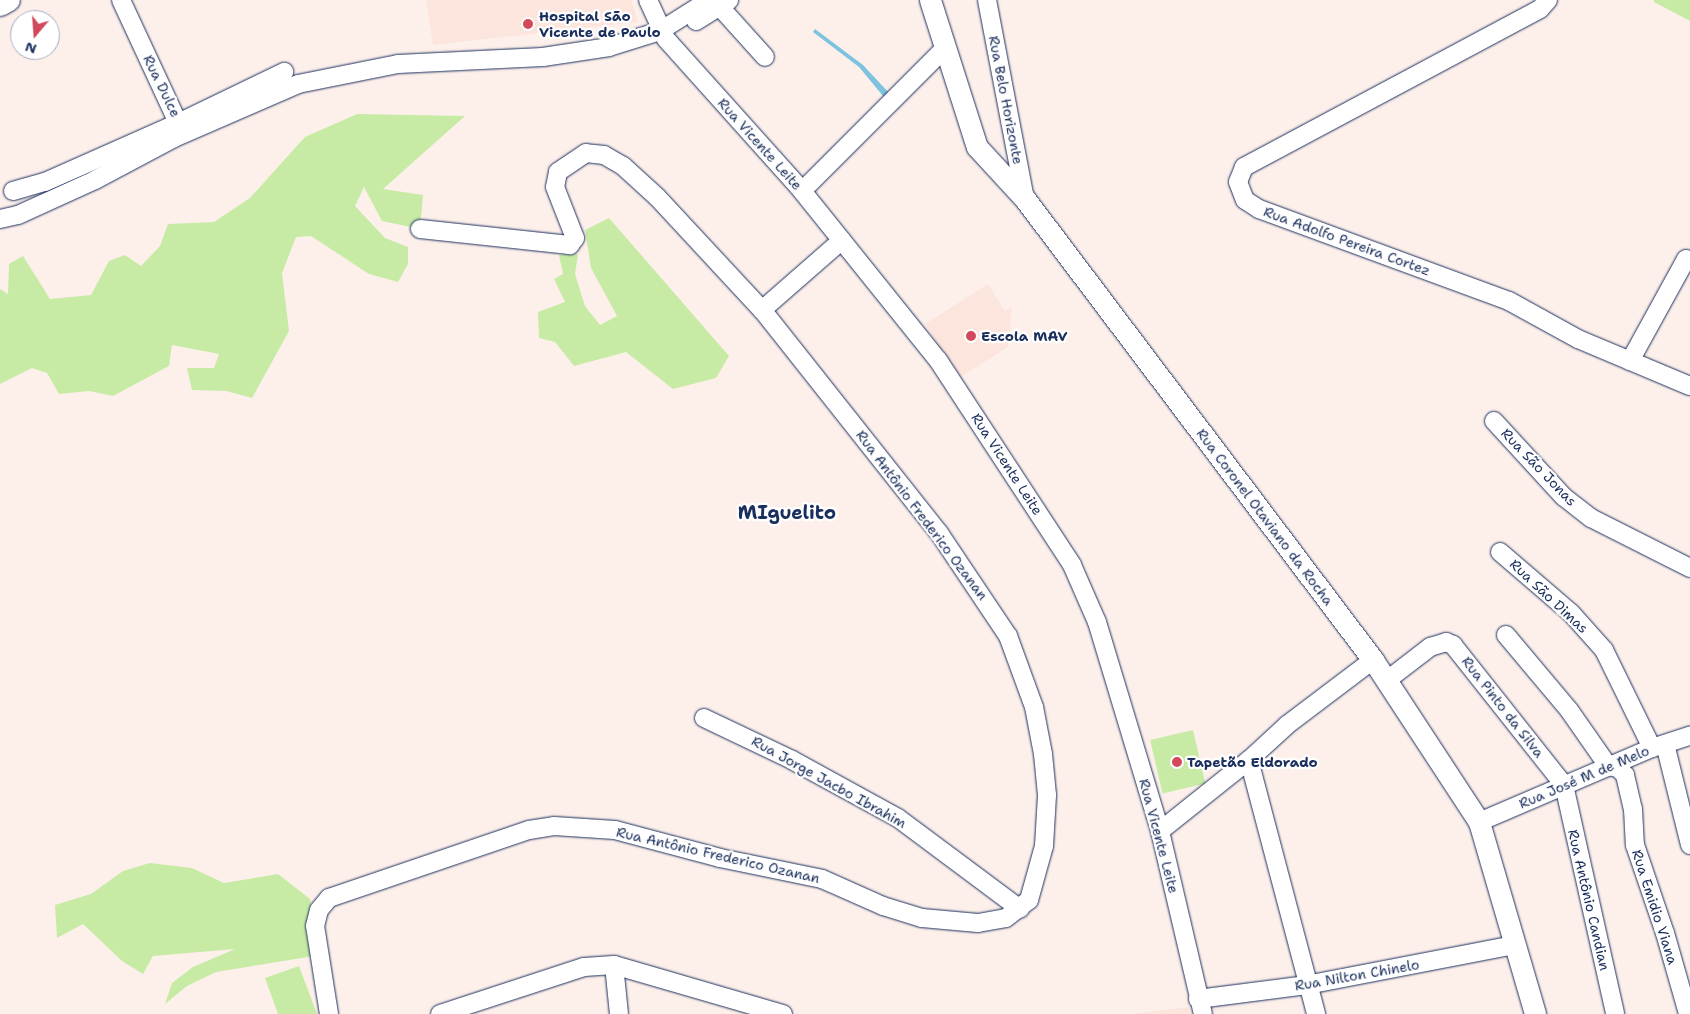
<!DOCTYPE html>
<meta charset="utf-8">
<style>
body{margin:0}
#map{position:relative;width:1690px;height:1014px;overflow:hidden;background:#fdf0eb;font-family:"Shantell Sans",sans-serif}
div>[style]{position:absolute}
.built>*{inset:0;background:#fce5dd}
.green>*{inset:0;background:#c7eba4;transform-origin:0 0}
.water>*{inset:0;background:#7ec3de}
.roads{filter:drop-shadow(0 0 1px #1b2f5e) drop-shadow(0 0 1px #1b2f5e)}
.minor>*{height:18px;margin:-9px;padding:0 9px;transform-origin:9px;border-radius:9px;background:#fff}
.tertiary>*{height:21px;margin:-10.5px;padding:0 10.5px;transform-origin:10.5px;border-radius:10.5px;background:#fff}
.dots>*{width:14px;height:14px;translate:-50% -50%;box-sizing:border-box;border:2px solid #fff;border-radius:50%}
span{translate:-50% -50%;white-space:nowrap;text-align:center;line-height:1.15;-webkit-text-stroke:4.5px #fff;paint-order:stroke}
.poi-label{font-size:14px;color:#1b2f5e;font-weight:700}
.left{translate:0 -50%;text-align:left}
.street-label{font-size:14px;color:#1b2f5e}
.district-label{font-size:19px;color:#1b2f5e;font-weight:700}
.north{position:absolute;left:10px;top:10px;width:50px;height:50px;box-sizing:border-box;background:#fff;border:1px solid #a4acbf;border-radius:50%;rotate:198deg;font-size:14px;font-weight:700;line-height:20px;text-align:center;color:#1b2f5e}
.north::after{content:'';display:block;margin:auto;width:18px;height:22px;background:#d1495b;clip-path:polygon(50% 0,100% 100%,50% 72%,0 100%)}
</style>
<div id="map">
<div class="built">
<div style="clip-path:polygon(426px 0,631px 0,638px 22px,433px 45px)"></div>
<div style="clip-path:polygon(988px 284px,1005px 311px,1012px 307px,1008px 347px,959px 378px,925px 324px)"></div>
<div style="clip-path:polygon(1189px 1007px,1190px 1014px,1133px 1014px)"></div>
</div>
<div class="green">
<div style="clip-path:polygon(1654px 0,1690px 0,1690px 21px,1654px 2px)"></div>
<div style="clip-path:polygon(357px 114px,465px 116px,383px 189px,423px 195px,420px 229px,382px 221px,364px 187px,355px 206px,385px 238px,408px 247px,408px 264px,398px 282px,369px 274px,311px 236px,296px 237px,282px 273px,289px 331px,252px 398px,226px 391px,192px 390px,187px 368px,214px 368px,219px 354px,172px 345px,169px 366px,113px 396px,89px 391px,59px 394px,47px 373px,32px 368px,0 384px,0 289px,8px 294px,9px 264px,23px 256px,50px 299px,91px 295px,109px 261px,125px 255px,141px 266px,160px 246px,168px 224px,214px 222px,250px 198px,305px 137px)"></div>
<div style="clip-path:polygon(609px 218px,729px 356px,716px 378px,673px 389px,626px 352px,574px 366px,555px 342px,539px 338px,538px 312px,565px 302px,554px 279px,563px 274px,559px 255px,578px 254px,575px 274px,585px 306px,600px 325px,617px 316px,591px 268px,585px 230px)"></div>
<div style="left:1193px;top:730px;width:55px;height:44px;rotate:77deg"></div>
<div style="clip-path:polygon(150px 863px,192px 868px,224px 883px,278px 874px,310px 899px,320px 955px,216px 972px,187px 986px,165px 1004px,172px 983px,193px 967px,235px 949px,153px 956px,143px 974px,122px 961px,83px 924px,57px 938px,55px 905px,91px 894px,123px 871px)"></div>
<div style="clip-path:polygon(299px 966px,317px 1014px,278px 1014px,265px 978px)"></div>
</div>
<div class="water">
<div style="clip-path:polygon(815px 29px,863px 65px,890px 94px,888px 102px,859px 67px,813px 32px)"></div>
</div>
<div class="roads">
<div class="minor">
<div style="left:121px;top:0;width:136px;rotate:65.1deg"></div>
<div style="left:178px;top:123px;width:118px;rotate:-25.7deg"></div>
<div style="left:648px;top:0;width:43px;rotate:65.2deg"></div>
<div style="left:666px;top:39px;width:198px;rotate:48.1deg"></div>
<div style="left:798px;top:186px;width:223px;rotate:51.2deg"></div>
<div style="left:938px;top:360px;width:245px;rotate:56.8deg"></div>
<div style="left:1072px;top:565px;width:62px;rotate:66.3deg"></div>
<div style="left:1097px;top:622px;width:218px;rotate:73.2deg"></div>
<div style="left:1160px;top:831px;width:188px;rotate:76.8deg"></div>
<div style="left:987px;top:0;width:203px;rotate:79.2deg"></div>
<div style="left:1548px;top:0;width:12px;rotate:132deg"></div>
<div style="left:1540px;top:9px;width:336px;rotate:151.9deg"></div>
<div style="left:1244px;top:167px;width:16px;rotate:112deg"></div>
<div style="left:1238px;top:182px;width:19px;rotate:69deg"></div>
<div style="left:1245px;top:200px;width:17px;rotate:33deg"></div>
<div style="left:1259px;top:209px;width:266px;rotate:20.2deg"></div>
<div style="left:1509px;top:301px;width:79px;rotate:28.8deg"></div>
<div style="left:1578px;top:339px;width:121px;rotate:22.8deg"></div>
<div style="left:720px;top:7px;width:67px;rotate:48deg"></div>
<div style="left:696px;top:21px;width:39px;rotate:-32deg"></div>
<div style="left:13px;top:191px;width:33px;rotate:-16deg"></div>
<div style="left:45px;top:182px;width:145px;rotate:-23.9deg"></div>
<div style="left:178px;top:123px;width:4px;rotate:45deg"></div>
<div style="left:802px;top:191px;width:201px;rotate:-45deg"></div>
<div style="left:0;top:219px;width:18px;rotate:-13deg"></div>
<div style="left:18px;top:215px;width:85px;rotate:-24.4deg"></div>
<div style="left:95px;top:180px;width:89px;rotate:-28deg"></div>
<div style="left:174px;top:138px;width:135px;rotate:-23.5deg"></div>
<div style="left:298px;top:84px;width:102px;rotate:-11.3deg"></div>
<div style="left:398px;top:64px;width:145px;rotate:-2.8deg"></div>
<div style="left:543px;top:57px;width:67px;rotate:-8.6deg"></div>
<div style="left:609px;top:47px;width:53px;rotate:-17.4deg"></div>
<div style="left:660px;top:31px;width:58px;rotate:-32.3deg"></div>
<div style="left:762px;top:310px;width:106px;rotate:-41.2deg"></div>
<div style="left:1630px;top:361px;width:116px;rotate:-61.2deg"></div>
<div style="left:1686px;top:259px;width:4px;rotate:27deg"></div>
<div style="left:1494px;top:421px;width:103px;rotate:47.4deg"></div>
<div style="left:1564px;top:497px;width:34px;rotate:38deg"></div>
<div style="left:1591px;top:518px;width:111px;rotate:26.8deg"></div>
<div style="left:1500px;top:552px;width:94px;rotate:40.7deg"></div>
<div style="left:1571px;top:613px;width:50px;rotate:48.3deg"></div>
<div style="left:1604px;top:650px;width:109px;rotate:63.9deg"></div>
<div style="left:1506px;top:635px;width:98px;rotate:50deg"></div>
<div style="left:1569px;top:710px;width:68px;rotate:55.1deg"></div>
<div style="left:1608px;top:766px;width:10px;rotate:11deg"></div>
<div style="left:1618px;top:768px;width:10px;rotate:45deg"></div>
<div style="left:1625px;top:775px;width:35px;rotate:77deg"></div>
<div style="left:1633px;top:809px;width:36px;rotate:87deg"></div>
<div style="left:1635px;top:845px;width:93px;rotate:71.2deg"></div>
<div style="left:1665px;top:933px;width:84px;rotate:74.1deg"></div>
<div style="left:1386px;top:681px;width:56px;rotate:-37.7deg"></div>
<div style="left:1430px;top:647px;width:17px;rotate:-17deg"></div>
<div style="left:1446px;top:642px;width:8px;rotate:23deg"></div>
<div style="left:1453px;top:645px;width:179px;rotate:51.6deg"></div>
<div style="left:1564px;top:785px;width:235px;rotate:77.4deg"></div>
<div style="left:704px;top:718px;width:98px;rotate:25.5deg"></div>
<div style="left:792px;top:760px;width:121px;rotate:28.7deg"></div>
<div style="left:898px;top:818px;width:152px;rotate:36.7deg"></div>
<div style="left:1665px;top:744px;width:104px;rotate:76.1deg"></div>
<div style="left:1249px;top:760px;width:263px;rotate:75.2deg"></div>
<div style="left:1479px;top:822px;width:188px;rotate:-23.2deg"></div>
<div style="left:1652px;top:748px;width:40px;rotate:-18deg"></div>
<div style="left:1160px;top:831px;width:114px;rotate:-38.6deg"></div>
<div style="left:1249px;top:760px;width:52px;rotate:-42.6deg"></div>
<div style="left:1287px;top:725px;width:108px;rotate:-37.1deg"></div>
<div style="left:614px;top:965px;width:49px;rotate:84.2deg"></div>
<div style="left:1198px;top:999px;width:110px;rotate:-7.3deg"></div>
<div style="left:1307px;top:985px;width:212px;rotate:-10.9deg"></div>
<div style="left:329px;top:1014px;width:89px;rotate:-99deg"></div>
<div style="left:315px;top:926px;width:16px;rotate:-76deg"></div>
<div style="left:319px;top:910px;width:16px;rotate:-50deg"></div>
<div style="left:329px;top:898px;width:211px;rotate:-18.8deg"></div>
<div style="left:529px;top:830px;width:25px;rotate:-9deg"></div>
<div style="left:554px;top:826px;width:61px;rotate:3.8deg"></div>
<div style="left:615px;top:830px;width:109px;rotate:14.9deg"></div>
<div style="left:720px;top:858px;width:104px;rotate:11.6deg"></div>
<div style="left:822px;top:879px;width:67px;rotate:23.9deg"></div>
<div style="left:883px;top:906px;width:41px;rotate:17.1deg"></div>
<div style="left:922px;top:918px;width:56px;rotate:5.1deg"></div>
<div style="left:978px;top:923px;width:28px;rotate:-10deg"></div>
<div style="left:1006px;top:918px;width:29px;rotate:-38deg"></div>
<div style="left:1029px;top:900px;width:56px;rotate:-74.5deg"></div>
<div style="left:1044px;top:846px;width:51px;rotate:-86.6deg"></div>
<div style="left:1047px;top:795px;width:41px;rotate:-95.6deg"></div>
<div style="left:1043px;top:754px;width:48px;rotate:-100.8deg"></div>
<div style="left:1034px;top:707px;width:76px;rotate:-110.1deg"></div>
<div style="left:1008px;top:636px;width:124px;rotate:-123.8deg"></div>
<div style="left:939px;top:533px;width:285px;rotate:-128.4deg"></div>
<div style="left:762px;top:310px;width:154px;rotate:-132.9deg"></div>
<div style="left:657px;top:197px;width:46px;rotate:-137.6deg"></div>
<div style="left:623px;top:166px;width:22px;rotate:-150deg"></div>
<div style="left:604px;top:155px;width:18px;rotate:-174deg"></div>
<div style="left:586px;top:153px;width:34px;rotate:146deg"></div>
<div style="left:558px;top:172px;width:15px;rotate:101deg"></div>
<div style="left:555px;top:187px;width:55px;rotate:68.6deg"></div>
<div style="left:575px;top:238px;width:9px;rotate:126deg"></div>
<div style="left:570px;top:245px;width:151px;rotate:-173.9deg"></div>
<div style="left:440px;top:1014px;width:151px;rotate:-18.1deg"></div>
<div style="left:584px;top:967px;width:30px;rotate:-4deg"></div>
<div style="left:614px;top:965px;width:176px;rotate:16.2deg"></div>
</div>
<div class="tertiary">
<div style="left:930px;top:0;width:154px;rotate:72.3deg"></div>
<div style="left:977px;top:147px;width:71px;rotate:47.3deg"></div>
<div style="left:1025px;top:199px;width:578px;rotate:52.95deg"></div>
<div style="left:1373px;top:660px;width:194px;rotate:56.8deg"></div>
<div style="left:1479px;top:822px;width:200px;rotate:73.7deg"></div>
<div style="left:0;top:5px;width:10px;rotate:-29deg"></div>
</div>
</div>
<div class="dots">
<div style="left:528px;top:24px;background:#d1495b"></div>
<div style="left:971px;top:336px;background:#d1495b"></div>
<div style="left:1177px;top:762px;background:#d1495b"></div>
</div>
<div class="poi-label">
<span class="left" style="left:539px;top:24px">Hospital São<br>Vicente de Paulo</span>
<span class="left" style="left:981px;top:336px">Escola MAV</span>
<span class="left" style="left:1187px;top:762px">Tapetão Eldorado</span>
</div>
<div class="street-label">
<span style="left:162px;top:86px;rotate:64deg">Rua Dulce</span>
<span style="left:1006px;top:100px;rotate:79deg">Rua Belo Horizonte</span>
<span style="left:760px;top:144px;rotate:48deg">Rua Vicente Leite</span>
<span style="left:1347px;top:241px;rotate:20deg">Rua Adolfo Pereira Cortez</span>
<span style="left:1007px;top:464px;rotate:57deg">Rua Vicente Leite</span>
<span style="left:1539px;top:467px;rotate:46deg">Rua São Jonas</span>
<span style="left:922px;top:515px;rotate:53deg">Rua Antônio Frederico Ozanan</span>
<span style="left:1265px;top:517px;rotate:53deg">Rua Coronel Otaviano da Rocha</span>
<span style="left:1549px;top:596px;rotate:43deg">Rua São Dimas</span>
<span style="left:1503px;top:707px;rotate:52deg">Rua Pinto da Silva</span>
<span style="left:1584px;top:777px;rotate:-23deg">Rua José M de Melo</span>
<span style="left:829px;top:782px;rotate:29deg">Rua Jorge Jacbo Ibrahim</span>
<span style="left:1159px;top:836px;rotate:75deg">Rua Vicente Leite</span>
<span style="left:718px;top:855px;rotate:13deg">Rua Antônio Frederico Ozanan</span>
<span style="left:1589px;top:900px;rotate:77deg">Rua Antônio Candian</span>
<span style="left:1655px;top:907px;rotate:72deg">Rua Emidio Viana</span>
<span style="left:1357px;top:975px;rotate:-10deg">Rua Nilton Chinelo</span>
</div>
<div class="district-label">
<span style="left:787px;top:513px">MIguelito</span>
</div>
<div class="north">N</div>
</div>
